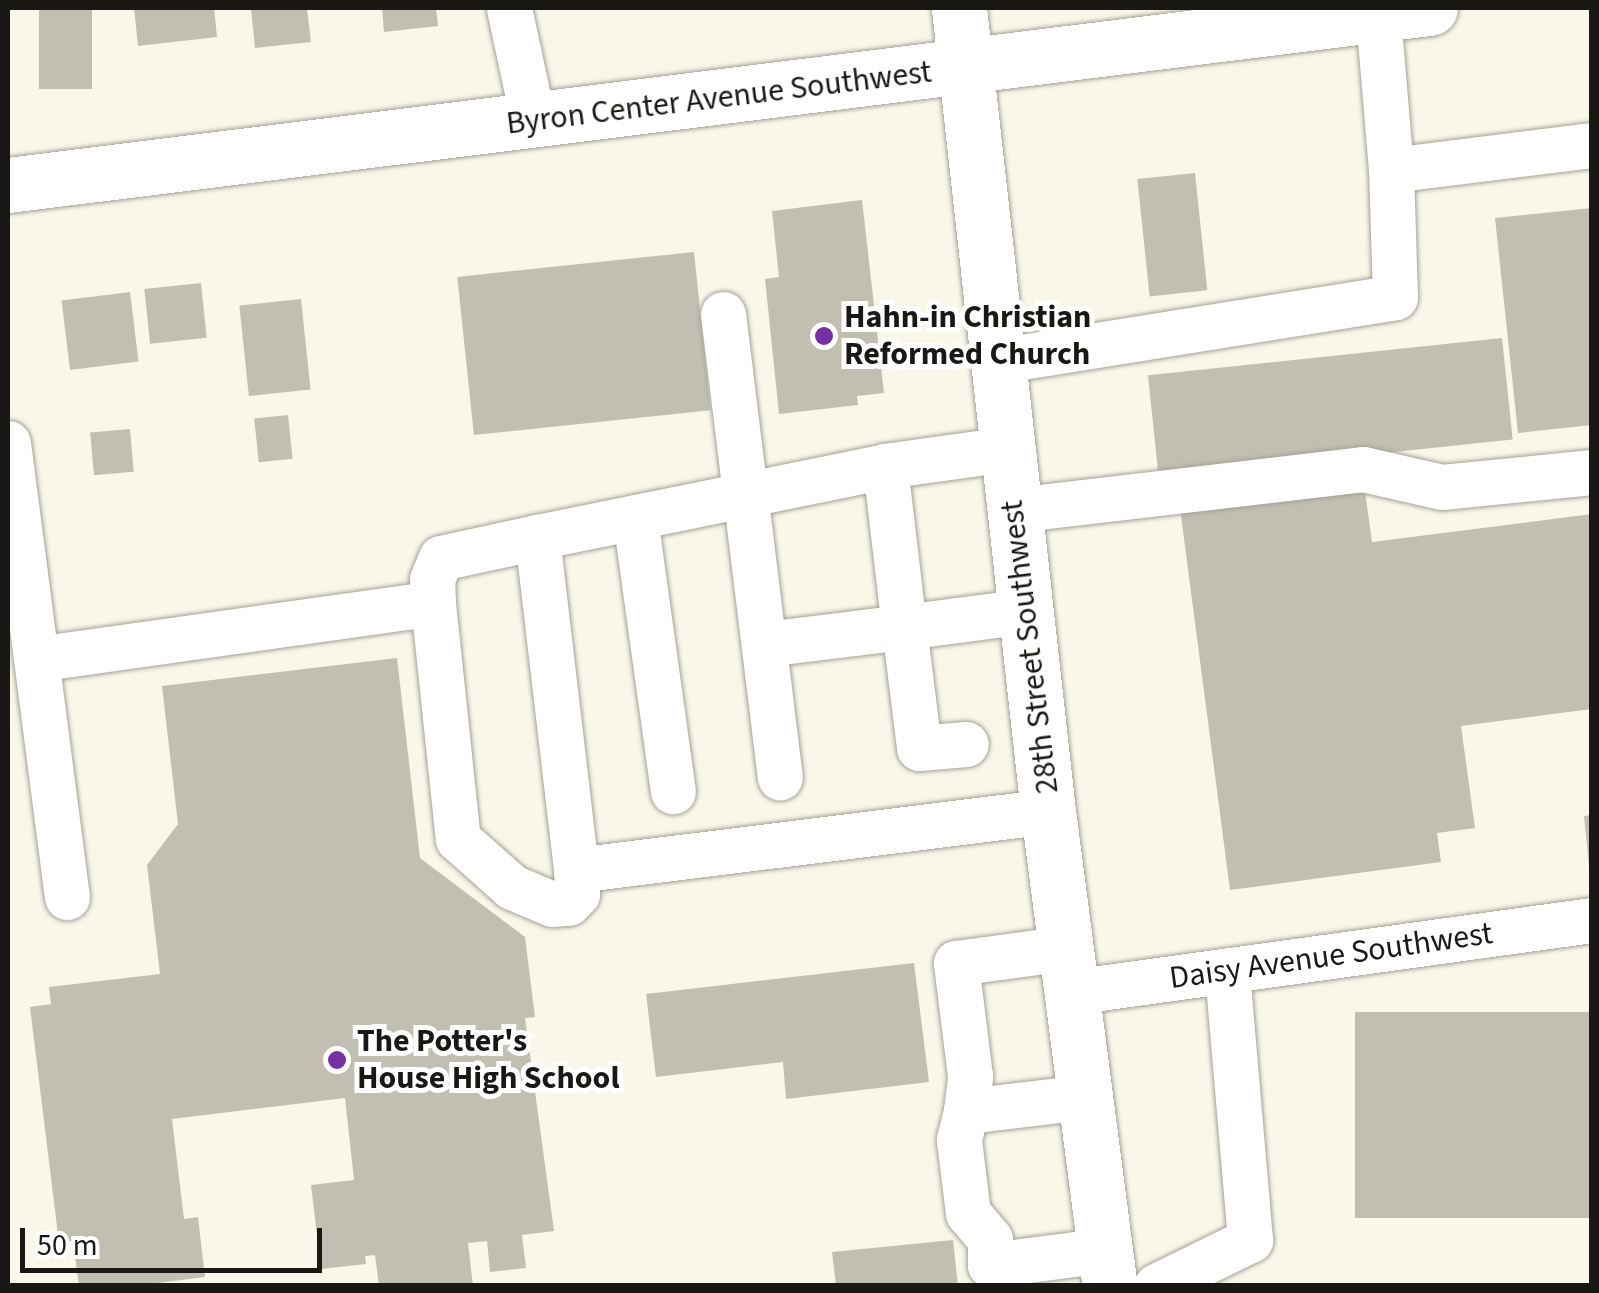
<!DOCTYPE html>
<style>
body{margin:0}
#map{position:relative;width:1599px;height:1293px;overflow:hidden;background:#f9f7e9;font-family:"Source Sans 3",sans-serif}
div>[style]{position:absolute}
.building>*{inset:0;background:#c1bfb2;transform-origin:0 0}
.roads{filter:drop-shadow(0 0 2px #a5a296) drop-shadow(0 0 2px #a5a296)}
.minor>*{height:45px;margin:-22.5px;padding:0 22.5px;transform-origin:22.5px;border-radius:22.5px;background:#fff}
.major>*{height:55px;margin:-27.5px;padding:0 27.5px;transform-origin:27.5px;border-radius:27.5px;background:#fff}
.dots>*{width:28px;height:28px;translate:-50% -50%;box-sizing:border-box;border:5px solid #fff;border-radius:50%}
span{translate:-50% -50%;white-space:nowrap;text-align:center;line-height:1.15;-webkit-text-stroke:10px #fff;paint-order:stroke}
.street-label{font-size:32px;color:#191814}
.poi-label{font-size:32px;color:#191814;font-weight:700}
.left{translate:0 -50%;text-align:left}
.frame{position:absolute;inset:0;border:10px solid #191814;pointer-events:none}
.scale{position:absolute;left:20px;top:1228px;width:302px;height:45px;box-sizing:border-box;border:5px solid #191814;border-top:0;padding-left:12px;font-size:30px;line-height:35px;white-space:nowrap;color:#191814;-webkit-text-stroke:8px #fff;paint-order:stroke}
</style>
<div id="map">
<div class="building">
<div style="left:39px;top:8px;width:53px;height:81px"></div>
<div style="clip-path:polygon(134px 8px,214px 8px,217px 37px,138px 46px)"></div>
<div style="clip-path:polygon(251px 8px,307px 8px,311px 42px,255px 48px)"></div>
<div style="clip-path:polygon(382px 8px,436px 8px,438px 26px,384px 32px)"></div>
<div style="left:1195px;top:173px;width:118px;height:58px;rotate:84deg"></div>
<div style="clip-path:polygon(862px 200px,884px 393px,857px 396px,858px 405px,779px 414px,765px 279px,779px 277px,772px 211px)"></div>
<div style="clip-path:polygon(1592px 208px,1592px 425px,1518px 433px,1495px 218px)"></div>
<div style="left:694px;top:252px;width:159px;height:238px;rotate:84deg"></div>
<div style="left:201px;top:283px;width:55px;height:57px;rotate:84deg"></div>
<div style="left:130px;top:292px;width:70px;height:69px;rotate:83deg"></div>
<div style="left:301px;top:299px;width:91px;height:62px;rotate:84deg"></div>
<div style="left:1502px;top:338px;width:102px;height:356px;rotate:84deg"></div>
<div style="left:288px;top:415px;width:44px;height:34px;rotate:84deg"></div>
<div style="left:130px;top:429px;width:43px;height:40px;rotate:85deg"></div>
<div style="clip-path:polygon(1364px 484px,1372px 542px,1592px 514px,1592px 709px,1461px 726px,1475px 828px,1437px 833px,1441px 862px,1230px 890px,1180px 508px)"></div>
<div style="clip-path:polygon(397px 658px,420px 858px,525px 937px,535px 1017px,525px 1018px,554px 1231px,522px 1235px,526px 1268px,490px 1272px,487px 1241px,468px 1243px,473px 1286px,379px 1286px,375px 1255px,365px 1256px,366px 1264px,321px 1269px,311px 1185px,354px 1180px,345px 1098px,172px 1119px,184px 1219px,198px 1217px,205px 1277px,134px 1286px,79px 1286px,73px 1241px,59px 1243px,30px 1007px,51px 1004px,49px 987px,160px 974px,147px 865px,178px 824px,162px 686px)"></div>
<div style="clip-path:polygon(1592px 815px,1592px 865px,1589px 866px,1584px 816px)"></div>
<div style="clip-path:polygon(914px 963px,929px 1082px,786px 1099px,783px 1062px,656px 1077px,646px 994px)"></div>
<div style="left:1592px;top:1012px;width:206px;height:237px;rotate:90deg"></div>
<div style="clip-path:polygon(953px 1240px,958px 1286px,836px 1286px,832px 1252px)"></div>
</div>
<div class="roads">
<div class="minor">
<div style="left:509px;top:8px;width:115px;rotate:77.9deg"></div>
<div style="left:1391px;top:170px;width:203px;rotate:-7.1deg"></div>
<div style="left:723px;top:314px;width:467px;rotate:83deg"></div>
<div style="left:997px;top:361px;width:403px;rotate:-9.1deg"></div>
<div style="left:1395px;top:297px;width:127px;rotate:-91.8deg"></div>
<div style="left:1391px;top:170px;width:157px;rotate:-94.8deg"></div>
<div style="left:8px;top:443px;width:458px;rotate:82.6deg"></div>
<div style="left:1007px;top:449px;width:123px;rotate:172.1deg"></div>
<div style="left:885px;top:466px;width:162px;rotate:83.3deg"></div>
<div style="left:904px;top:627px;width:122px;rotate:-7.5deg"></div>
<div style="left:1014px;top:510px;width:351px;rotate:-6.7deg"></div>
<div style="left:1363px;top:469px;width:81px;rotate:12.8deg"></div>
<div style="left:1442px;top:487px;width:151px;rotate:-5.7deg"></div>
<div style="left:635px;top:518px;width:276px;rotate:82.1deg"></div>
<div style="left:537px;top:537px;width:355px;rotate:-11.5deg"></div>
<div style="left:433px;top:603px;width:237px;rotate:84deg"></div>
<div style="left:458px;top:839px;width:72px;rotate:41.6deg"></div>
<div style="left:512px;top:887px;width:43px;rotate:23deg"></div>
<div style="left:552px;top:904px;width:16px;rotate:-4deg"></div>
<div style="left:568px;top:903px;width:13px;rotate:-45deg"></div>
<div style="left:577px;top:894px;width:24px;rotate:-92deg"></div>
<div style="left:765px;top:644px;width:140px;rotate:-7deg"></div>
<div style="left:904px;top:627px;width:122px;rotate:82.9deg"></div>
<div style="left:919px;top:748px;width:47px;rotate:-4.9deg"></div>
<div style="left:36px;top:659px;width:401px;rotate:-8deg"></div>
<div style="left:433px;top:603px;width:24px;rotate:-92deg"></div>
<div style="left:432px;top:579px;width:23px;rotate:-67deg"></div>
<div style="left:441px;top:558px;width:98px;rotate:-12.3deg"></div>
<div style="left:537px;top:537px;width:335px;rotate:83.3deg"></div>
<div style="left:576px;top:870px;width:476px;rotate:-7.1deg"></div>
<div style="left:1071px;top:992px;width:526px;rotate:-7.87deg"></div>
<div style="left:1084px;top:1097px;width:119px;rotate:173.2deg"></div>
<div style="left:966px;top:1111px;width:30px;rotate:104deg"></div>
<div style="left:959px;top:1140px;width:74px;rotate:83deg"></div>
<div style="left:968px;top:1213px;width:34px;rotate:50deg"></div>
<div style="left:990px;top:1239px;width:26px;rotate:90deg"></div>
<div style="left:990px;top:1265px;width:116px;rotate:-7.4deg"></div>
<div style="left:966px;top:1111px;width:35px;rotate:-83deg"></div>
<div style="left:970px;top:1076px;width:114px;rotate:-97.1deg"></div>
<div style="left:956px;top:963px;width:111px;rotate:-7.8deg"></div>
<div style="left:1156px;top:1286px;width:105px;rotate:-26.1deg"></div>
<div style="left:1250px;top:1240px;width:270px;rotate:-94.9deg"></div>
</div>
<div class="major">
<div style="left:959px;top:8px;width:808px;rotate:83.68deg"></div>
<div style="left:1048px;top:811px;width:479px;rotate:82.6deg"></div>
<div style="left:8px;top:185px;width:1433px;rotate:-7.1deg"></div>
</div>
</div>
<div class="dots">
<div style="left:824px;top:336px;background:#7430a4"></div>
<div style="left:337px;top:1060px;background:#7430a4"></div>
</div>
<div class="street-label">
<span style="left:719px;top:98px;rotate:-7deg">Byron Center Avenue Southwest</span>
<span style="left:1030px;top:647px;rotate:-97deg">28th Street Southwest</span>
<span style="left:1331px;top:956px;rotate:-8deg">Daisy Avenue Southwest</span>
</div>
<div class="poi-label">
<span class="left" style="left:844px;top:336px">Hahn-in Christian<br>Reformed Church</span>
<span class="left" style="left:357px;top:1060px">The Potter's<br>House High School</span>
</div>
<div class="frame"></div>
<div class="scale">50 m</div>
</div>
